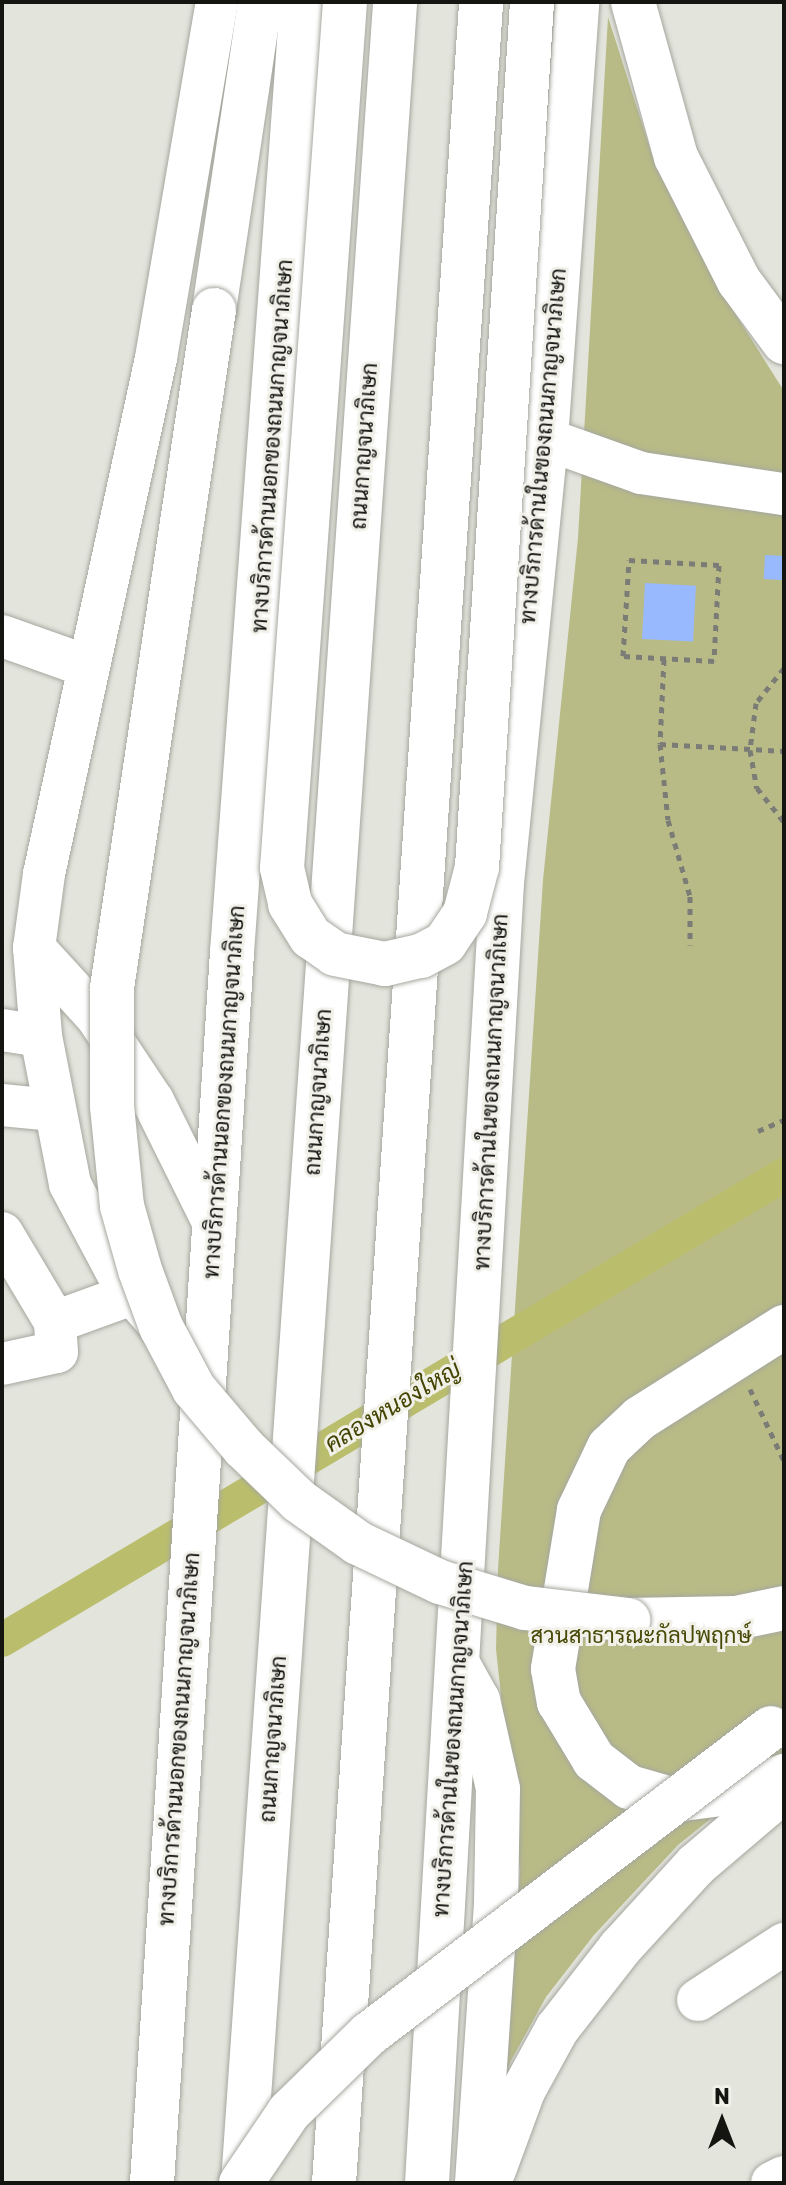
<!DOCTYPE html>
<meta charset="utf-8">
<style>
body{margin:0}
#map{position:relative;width:786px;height:2185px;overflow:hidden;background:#e3e4dc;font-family:Rubik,Sarabun,sans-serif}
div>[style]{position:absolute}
.green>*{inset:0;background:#b8bb86}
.canal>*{height:34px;margin:-17px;padding:0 17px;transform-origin:17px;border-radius:17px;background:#babe6c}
.building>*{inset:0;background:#98b9fe;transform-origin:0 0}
.path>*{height:5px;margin-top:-2.5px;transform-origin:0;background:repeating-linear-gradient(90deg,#7c7c77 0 6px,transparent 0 12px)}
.roads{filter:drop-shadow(0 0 2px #a6a79f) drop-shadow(0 0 2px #a6a79f)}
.minor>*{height:42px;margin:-21px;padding:0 21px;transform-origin:21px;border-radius:21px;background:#fff}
.major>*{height:44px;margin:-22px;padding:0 22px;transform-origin:22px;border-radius:22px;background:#fff}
.highway>*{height:44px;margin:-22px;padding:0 22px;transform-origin:22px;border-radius:22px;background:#fff}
.bridges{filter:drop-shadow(0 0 2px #a6a79f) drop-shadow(0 0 2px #a6a79f)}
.major-bridge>*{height:44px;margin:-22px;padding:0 22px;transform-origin:22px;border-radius:22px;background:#fff}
span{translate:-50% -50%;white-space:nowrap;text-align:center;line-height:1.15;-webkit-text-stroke:6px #f1f1e9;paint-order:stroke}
.street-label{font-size:22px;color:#141411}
.park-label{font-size:22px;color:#484907}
.water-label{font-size:24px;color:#434401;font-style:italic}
.frame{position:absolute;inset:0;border:4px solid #141411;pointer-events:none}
.north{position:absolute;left:682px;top:2081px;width:80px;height:80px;-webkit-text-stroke:6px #f1f1e9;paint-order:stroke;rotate:0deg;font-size:22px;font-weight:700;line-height:32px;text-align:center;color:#141411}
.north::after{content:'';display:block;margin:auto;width:28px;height:36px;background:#141411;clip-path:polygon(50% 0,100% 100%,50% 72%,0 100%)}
</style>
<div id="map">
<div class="green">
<div style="clip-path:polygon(608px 17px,656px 167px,717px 285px,784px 391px,784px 1760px,678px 1845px,594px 1935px,546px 1997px,506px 2070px,520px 1872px,496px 1649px,498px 1569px,543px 880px,578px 538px)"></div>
</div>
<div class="canal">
<div style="left:2px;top:1640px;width:910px;rotate:-30.74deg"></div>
</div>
<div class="building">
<div style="left:765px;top:555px;width:19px;height:24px;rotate:3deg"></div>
<div style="left:645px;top:583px;width:51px;height:56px;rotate:3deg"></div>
</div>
<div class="path">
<div style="left:629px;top:560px;width:90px;rotate:3.2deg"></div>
<div style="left:719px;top:565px;width:96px;rotate:93deg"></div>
<div style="left:714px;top:661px;width:91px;rotate:-176.9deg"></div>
<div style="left:623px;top:656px;width:96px;rotate:-86.4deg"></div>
<div style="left:664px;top:659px;width:85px;rotate:92.7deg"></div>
<div style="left:660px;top:744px;width:76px;rotate:84deg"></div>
<div style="left:668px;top:820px;width:79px;rotate:73.9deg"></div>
<div style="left:690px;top:896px;width:49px;rotate:90deg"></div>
<div style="left:784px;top:668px;width:45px;rotate:128.7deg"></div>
<div style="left:756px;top:703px;width:47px;rotate:97.3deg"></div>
<div style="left:750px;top:750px;width:39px;rotate:80deg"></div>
<div style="left:757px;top:788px;width:43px;rotate:51.5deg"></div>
<div style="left:660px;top:744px;width:124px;rotate:3.2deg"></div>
<div style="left:758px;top:1131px;width:28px;rotate:-23deg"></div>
<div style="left:750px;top:1389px;width:80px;rotate:64.7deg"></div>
</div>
<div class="roads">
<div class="minor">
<div style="left:546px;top:439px;width:101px;rotate:19.7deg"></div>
<div style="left:641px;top:473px;width:145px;rotate:8.4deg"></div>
<div style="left:2px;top:636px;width:92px;rotate:19.6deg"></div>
<div style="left:34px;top:948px;width:93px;rotate:47.6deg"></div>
<div style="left:97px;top:1017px;width:101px;rotate:56.3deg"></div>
<div style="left:153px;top:1101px;width:140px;rotate:63.6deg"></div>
<div style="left:2px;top:1030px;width:39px;rotate:9deg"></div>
<div style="left:2px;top:1105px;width:50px;rotate:5.7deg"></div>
<div style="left:2px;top:1233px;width:104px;rotate:59.2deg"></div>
<div style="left:55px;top:1322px;width:82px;rotate:-20deg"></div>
<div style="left:156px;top:1321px;width:52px;rotate:-131.1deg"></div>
<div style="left:122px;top:1282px;width:111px;rotate:-118deg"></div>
<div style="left:70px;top:1184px;width:151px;rotate:-101.1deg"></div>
<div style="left:41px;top:1036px;width:88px;rotate:-94.5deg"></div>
<div style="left:34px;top:948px;width:75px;rotate:-82.3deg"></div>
<div style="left:44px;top:874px;width:528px;rotate:-77.75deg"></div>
<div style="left:156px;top:358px;width:361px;rotate:-80.3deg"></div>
<div style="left:2px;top:1364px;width:56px;rotate:-12.3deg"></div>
<div style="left:57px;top:1352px;width:30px;rotate:-94deg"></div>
<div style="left:698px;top:2000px;width:103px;rotate:-33.1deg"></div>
<div style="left:772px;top:2183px;width:13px;rotate:-27deg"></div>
</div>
<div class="major">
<div style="left:633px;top:2px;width:161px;rotate:74.5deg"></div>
<div style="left:676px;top:157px;width:139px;rotate:63.1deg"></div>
<div style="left:739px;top:281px;width:76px;rotate:53.6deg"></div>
<div style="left:214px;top:310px;width:311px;rotate:-81.5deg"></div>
<div style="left:784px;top:1327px;width:170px;rotate:147.7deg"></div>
<div style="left:640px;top:1418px;width:42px;rotate:136.9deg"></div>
<div style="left:609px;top:1447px;width:70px;rotate:115.5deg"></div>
<div style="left:579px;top:1510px;width:161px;rotate:99.3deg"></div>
<div style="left:553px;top:1669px;width:34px;rotate:80deg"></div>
<div style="left:559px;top:1702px;width:68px;rotate:58.9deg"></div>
<div style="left:594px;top:1760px;width:44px;rotate:37.6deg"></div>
<div style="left:629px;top:1787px;width:48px;rotate:15.8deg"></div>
<div style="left:675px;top:1800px;width:70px;rotate:-7.4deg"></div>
<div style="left:744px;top:1791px;width:43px;rotate:-20.6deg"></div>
<div style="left:628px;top:1620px;width:108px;rotate:-1.1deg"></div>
<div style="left:736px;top:1618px;width:49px;rotate:-11.8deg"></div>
<div style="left:460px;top:1668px;width:37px;rotate:61deg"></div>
<div style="left:478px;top:1700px;width:91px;rotate:77.3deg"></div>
<div style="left:498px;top:1789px;width:115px;rotate:91deg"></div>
<div style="left:496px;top:1904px;width:280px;rotate:93.9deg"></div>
<div style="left:494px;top:2170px;width:84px;rotate:-69.8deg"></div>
<div style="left:523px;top:2091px;width:71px;rotate:-61.3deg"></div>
<div style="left:557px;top:2029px;width:103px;rotate:-52.1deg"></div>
<div style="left:620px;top:1948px;width:113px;rotate:-47.5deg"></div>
<div style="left:696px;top:1865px;width:116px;rotate:-40.4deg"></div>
<div style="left:152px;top:2183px;width:1234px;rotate:-86.28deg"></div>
<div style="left:232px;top:952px;width:953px;rotate:-85.79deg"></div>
<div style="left:427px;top:2183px;width:1302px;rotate:-86.7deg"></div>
<div style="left:502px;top:883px;width:446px;rotate:-84.3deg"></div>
<div style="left:546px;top:439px;width:438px;rotate:-85.9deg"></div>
</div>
<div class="highway">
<div style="left:243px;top:2183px;width:2186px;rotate:-86.01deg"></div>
<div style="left:334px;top:2183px;width:2186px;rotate:-86.14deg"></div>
</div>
</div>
<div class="bridges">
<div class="major-bridge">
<div style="left:345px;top:2px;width:868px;rotate:94.16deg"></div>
<div style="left:282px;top:868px;width:37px;rotate:77deg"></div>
<div style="left:290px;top:904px;width:39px;rotate:58deg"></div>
<div style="left:311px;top:937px;width:29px;rotate:35deg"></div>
<div style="left:335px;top:954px;width:51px;rotate:11.3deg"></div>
<div style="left:385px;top:964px;width:37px;rotate:-13deg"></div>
<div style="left:421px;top:956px;width:27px;rotate:-28deg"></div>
<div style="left:445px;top:943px;width:36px;rotate:-56deg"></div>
<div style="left:465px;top:913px;width:48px;rotate:-75.4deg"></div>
<div style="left:477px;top:867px;width:867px;rotate:-86.36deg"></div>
<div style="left:214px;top:310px;width:686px;rotate:98.56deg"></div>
<div style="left:112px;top:988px;width:118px;rotate:90deg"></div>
<div style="left:112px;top:1106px;width:100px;rotate:84.3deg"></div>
<div style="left:122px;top:1206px;width:66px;rotate:74.3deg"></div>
<div style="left:140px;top:1270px;width:61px;rotate:69.8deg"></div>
<div style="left:161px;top:1327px;width:70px;rotate:62deg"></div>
<div style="left:194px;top:1389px;width:77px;rotate:49.7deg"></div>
<div style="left:244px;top:1448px;width:76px;rotate:43.9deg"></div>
<div style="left:299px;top:1501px;width:72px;rotate:35.4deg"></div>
<div style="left:358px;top:1543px;width:91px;rotate:25.4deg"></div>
<div style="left:440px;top:1582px;width:89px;rotate:17deg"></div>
<div style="left:525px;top:1608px;width:104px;rotate:6.6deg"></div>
<div style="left:241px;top:2183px;width:86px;rotate:-55.9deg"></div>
<div style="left:289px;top:2112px;width:112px;rotate:-44.3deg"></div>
<div style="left:369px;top:2034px;width:505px;rotate:-37.28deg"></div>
</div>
</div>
<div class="street-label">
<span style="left:272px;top:446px;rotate:-86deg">ทางบริการด้านนอกของถนนกาญจนาภิเษก</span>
<span style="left:364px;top:446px;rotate:-86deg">ถนนกาญจนาภิเษก</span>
<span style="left:543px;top:446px;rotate:-85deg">ทางบริการด้านในของถนนกาญจนาภิเษก</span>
<span style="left:224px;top:1092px;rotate:-86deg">ทางบริการด้านนอกของถนนกาญจนาภิเษก</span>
<span style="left:318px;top:1092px;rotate:-86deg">ถนนกาญจนาภิเษก</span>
<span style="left:491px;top:1092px;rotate:-87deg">ทางบริการด้านในของถนนกาญจนาภิเษก</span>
<span style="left:179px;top:1739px;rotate:-86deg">ทางบริการด้านนอกของถนนกาญจนาภิเษก</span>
<span style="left:273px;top:1739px;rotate:-86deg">ถนนกาญจนาภิเษก</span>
<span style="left:453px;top:1739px;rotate:-86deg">ทางบริการด้านในของถนนกาญจนาภิเษก</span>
</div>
<div class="park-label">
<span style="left:641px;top:1636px">สวนสาธารณะกัลปพฤกษ์</span>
</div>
<div class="water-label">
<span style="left:393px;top:1407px;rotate:-31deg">คลองหนองใหญ่</span>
</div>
<div class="frame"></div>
<div class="north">N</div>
</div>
